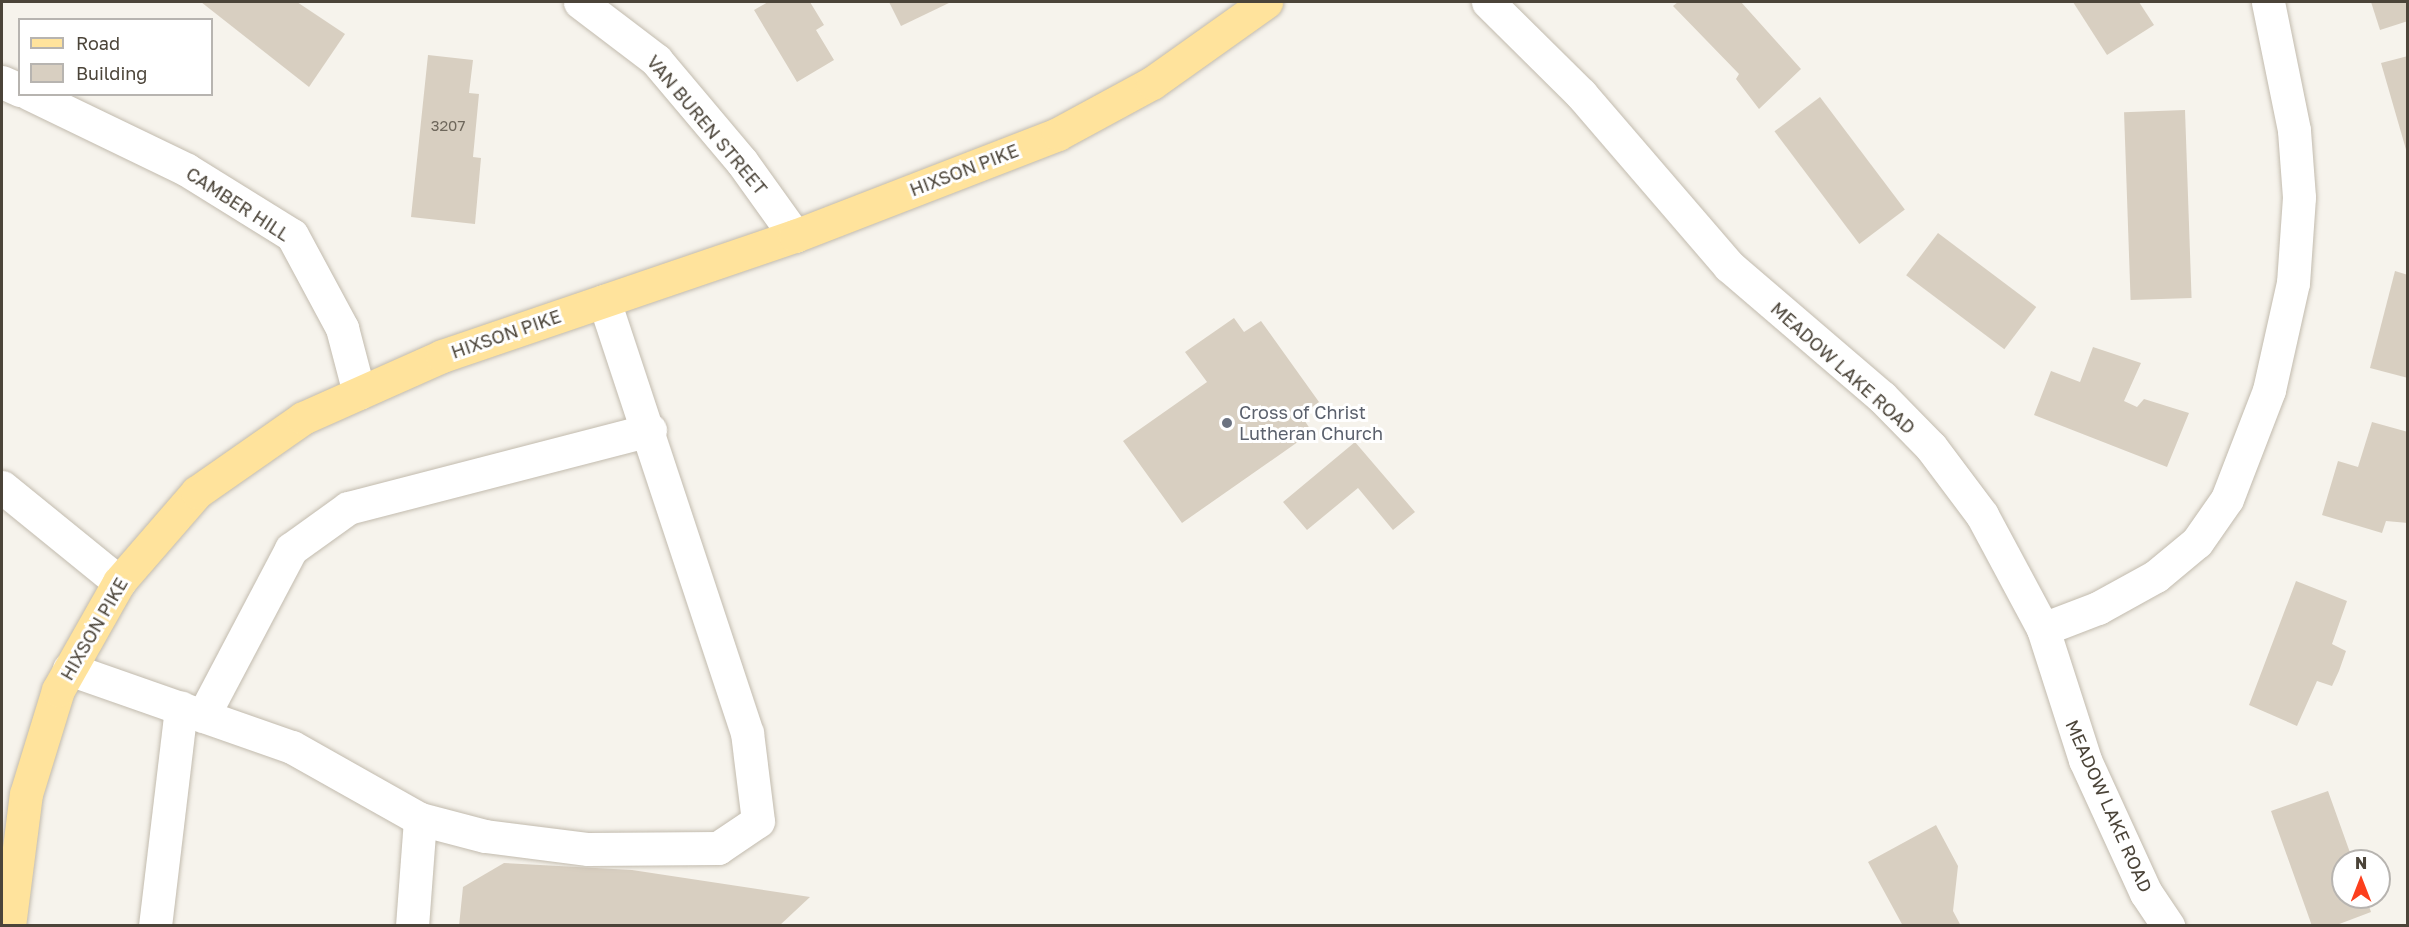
<!DOCTYPE html>
<style>
body{margin:0}
#map{position:relative;width:2409px;height:927px;overflow:hidden;background:#f6f3ec;font-family:"Golos Text",sans-serif}
div>[style]{position:absolute}
.building>*{inset:0;background:#d8cfc1;transform-origin:0 0}
.roads{filter:drop-shadow(0 0 2px #c2bbae) drop-shadow(0 0 2px #c2bbae)}
.minor>*{height:33px;margin:-16.5px;padding:0 16.5px;transform-origin:16.5px;border-radius:16.5px;background:#fff}
.major>*{height:33px;margin:-16.5px;padding:0 16.5px;transform-origin:16.5px;border-radius:16.5px;background:#ffe39c}
.dots>*{width:16px;height:16px;translate:-50% -50%;box-sizing:border-box;border:3px solid #fff;border-radius:50%}
span{translate:-50% -50%;white-space:nowrap;text-align:center;line-height:1.15;-webkit-text-stroke:6px #fff;paint-order:stroke}
.number-label{font-size:15px;color:#6e675b}
.number-label span{-webkit-text-stroke-width:0}
.street-label{font-size:18px;color:#4b4439}
.worship-label{font-size:18px;color:#5b616d}
.left{translate:0 -50%;text-align:left}
.frame{position:absolute;inset:0;border:3px solid #4b4439;pointer-events:none}
.legend{position:absolute;left:18px;top:18px;width:195px;height:78px;box-sizing:border-box;background:#fff;border:2px solid #b7b4b0;margin:0;padding:8px 10px;list-style:none;font-size:18px;color:#4b4439}
.legend li{display:flex;align-items:center;gap:12px;height:30px}
.legend b{width:30px;border:2px solid #b7b4b0}
.north{position:absolute;left:2331px;top:849px;width:60px;height:60px;box-sizing:border-box;background:#fff;border:2px solid #b7b4b0;border-radius:50%;rotate:0deg;font-size:16px;font-weight:700;line-height:24px;text-align:center;color:#4b4439}
.north::after{content:'';display:block;margin:auto;width:21px;height:27px;background:#fc3f1d;clip-path:polygon(50% 0,100% 100%,50% 72%,0 100%)}
</style>
<div id="map">
<div class="building">
<div style="clip-path:polygon(201px 2px,297px 2px,345px 34px,309px 87px)"></div>
<div style="clip-path:polygon(768px 2px,810px 2px,824px 25px,816px 30px,834px 60px,797px 82px,754px 10px)"></div>
<div style="clip-path:polygon(889px 2px,951px 2px,901px 26px)"></div>
<div style="clip-path:polygon(1678px 2px,1741px 2px,1801px 69px,1759px 109px,1736px 79px,1739px 74px,1673px 6px)"></div>
<div style="clip-path:polygon(2073px 2px,2139px 2px,2154px 25px,2107px 55px)"></div>
<div style="clip-path:polygon(2371px 2px,2408px 2px,2408px 21px,2380px 30px)"></div>
<div style="clip-path:polygon(428px 55px,473px 60px,469px 93px,479px 94px,473px 157px,481px 158px,475px 224px,411px 217px)"></div>
<div style="clip-path:polygon(2408px 56px,2408px 153px,2407px 153px,2381px 63px)"></div>
<div style="left:1820px;top:97px;width:141px;height:57px;rotate:53deg"></div>
<div style="left:2185px;top:110px;width:188px;height:61px;rotate:88deg"></div>
<div style="left:1938px;top:233px;width:123px;height:53px;rotate:37deg"></div>
<div style="clip-path:polygon(2395px 271px,2408px 275px,2408px 378px,2370px 368px)"></div>
<div style="clip-path:polygon(1234px 318px,1244px 332px,1261px 321px,1319px 402px,1301px 415px,1312px 432px,1182px 523px,1123px 441px,1207px 382px,1185px 352px)"></div>
<div style="clip-path:polygon(2093px 347px,2141px 363px,2124px 401px,2137px 407px,2144px 399px,2189px 413px,2167px 467px,2034px 415px,2051px 371px,2080px 382px)"></div>
<div style="clip-path:polygon(2372px 422px,2408px 432px,2408px 523px,2386px 521px,2382px 533px,2322px 515px,2338px 461px,2358px 467px)"></div>
<div style="clip-path:polygon(1355px 442px,1415px 512px,1393px 530px,1358px 488px,1307px 530px,1283px 502px)"></div>
<div style="clip-path:polygon(2296px 581px,2347px 601px,2332px 644px,2346px 651px,2339px 671px,2332px 686px,2317px 681px,2297px 726px,2249px 705px)"></div>
<div style="clip-path:polygon(2328px 791px,2353px 861px,2343px 861px,2343px 897px,2366px 897px,2371px 912px,2334px 926px,2312px 926px,2271px 811px)"></div>
<div style="clip-path:polygon(1936px 825px,1958px 866px,1953px 911px,1961px 926px,1903px 926px,1868px 862px)"></div>
<div style="clip-path:polygon(504px 863px,632px 870px,810px 897px,779px 926px,459px 926px,463px 887px)"></div>
</div>
<div class="roads">
<div class="minor">
<div style="left:580px;top:2px;width:96px;rotate:37.3deg"></div>
<div style="left:656px;top:60px;width:133px;rotate:49.9deg"></div>
<div style="left:742px;top:162px;width:91px;rotate:54.4deg"></div>
<div style="left:1488px;top:2px;width:131px;rotate:44.7deg"></div>
<div style="left:1581px;top:94px;width:227px;rotate:49.3deg"></div>
<div style="left:1729px;top:266px;width:201px;rotate:40.6deg"></div>
<div style="left:1882px;top:397px;width:70px;rotate:45.6deg"></div>
<div style="left:1931px;top:447px;width:85px;rotate:53.1deg"></div>
<div style="left:1982px;top:515px;width:129px;rotate:61.8deg"></div>
<div style="left:2043px;top:629px;width:138px;rotate:72.2deg"></div>
<div style="left:2085px;top:760px;width:146px;rotate:65.4deg"></div>
<div style="left:2146px;top:893px;width:40px;rotate:56deg"></div>
<div style="left:2px;top:82px;width:20px;rotate:24deg"></div>
<div style="left:30px;top:94px;width:174px;rotate:25.8deg"></div>
<div style="left:187px;top:170px;width:123px;rotate:31.8deg"></div>
<div style="left:292px;top:235px;width:106px;rotate:61.7deg"></div>
<div style="left:342px;top:328px;width:67px;rotate:75.3deg"></div>
<div style="left:2px;top:487px;width:151px;rotate:39.1deg"></div>
<div style="left:2043px;top:629px;width:59px;rotate:-20.9deg"></div>
<div style="left:2098px;top:608px;width:66px;rotate:-28.9deg"></div>
<div style="left:2156px;top:576px;width:53px;rotate:-39.7deg"></div>
<div style="left:2197px;top:542px;width:52px;rotate:-55.1deg"></div>
<div style="left:2227px;top:499px;width:117px;rotate:-68.9deg"></div>
<div style="left:2269px;top:390px;width:110px;rotate:-77.4deg"></div>
<div style="left:2293px;top:283px;width:86px;rotate:-86deg"></div>
<div style="left:2299px;top:197px;width:67px;rotate:-94.3deg"></div>
<div style="left:2294px;top:130px;width:131px;rotate:-101.5deg"></div>
<div style="left:69px;top:669px;width:236px;rotate:19.3deg"></div>
<div style="left:292px;top:747px;width:147px;rotate:29.4deg"></div>
<div style="left:420px;top:819px;width:67px;rotate:14.7deg"></div>
<div style="left:485px;top:836px;width:104px;rotate:7.2deg"></div>
<div style="left:588px;top:849px;width:130px;rotate:-0.4deg"></div>
<div style="left:718px;top:848px;width:48px;rotate:-34deg"></div>
<div style="left:758px;top:821px;width:89px;rotate:-97.1deg"></div>
<div style="left:747px;top:733px;width:455px;rotate:-108.3deg"></div>
<div style="left:203px;top:716px;width:189px;rotate:-62.2deg"></div>
<div style="left:291px;top:549px;width:70px;rotate:-35.7deg"></div>
<div style="left:348px;top:508px;width:312px;rotate:-14.5deg"></div>
<div style="left:155px;top:926px;width:220px;rotate:-83.2deg"></div>
<div style="left:412px;top:926px;width:107px;rotate:-85.7deg"></div>
</div>
<div class="major">
<div style="left:9px;top:926px;width:133px;rotate:-82.7deg"></div>
<div style="left:26px;top:794px;width:109px;rotate:-72.9deg"></div>
<div style="left:58px;top:690px;width:124px;rotate:-60.5deg"></div>
<div style="left:119px;top:582px;width:119px;rotate:-49.1deg"></div>
<div style="left:197px;top:492px;width:129px;rotate:-34.9deg"></div>
<div style="left:303px;top:418px;width:152px;rotate:-24deg"></div>
<div style="left:442px;top:356px;width:373px;rotate:-18.8deg"></div>
<div style="left:795px;top:236px;width:282px;rotate:-21.2deg"></div>
<div style="left:1058px;top:134px;width:107px;rotate:-28.5deg"></div>
<div style="left:1152px;top:83px;width:140px;rotate:-35.4deg"></div>
</div>
</div>
<div class="dots">
<div style="left:1227px;top:423px;background:#6b7280"></div>
</div>
<div class="number-label">
<span style="left:448px;top:126px">3207</span>
</div>
<div class="street-label">
<span style="left:707px;top:125px;rotate:50deg">VAN BUREN STREET</span>
<span style="left:964px;top:170px;rotate:-21deg">HIXSON PIKE</span>
<span style="left:238px;top:204px;rotate:33deg">CAMBER HILL</span>
<span style="left:506px;top:334px;rotate:-19deg">HIXSON PIKE</span>
<span style="left:1843px;top:368px;rotate:42deg">MEADOW LAKE ROAD</span>
<span style="left:94px;top:629px;rotate:-60deg">HIXSON PIKE</span>
<span style="left:2109px;top:806px;rotate:66deg">MEADOW LAKE ROAD</span>
</div>
<div class="worship-label">
<span class="left" style="left:1239px;top:423px">Cross of Christ<br>Lutheran Church</span>
</div>
<div class="frame"></div>
<ul class="legend">
<li><b style="height:8px;background:#ffe39c"></b>Road</li>
<li><b style="height:16px;background:#d8cfc1"></b>Building</li>
</ul>
<div class="north">N</div>
</div>
